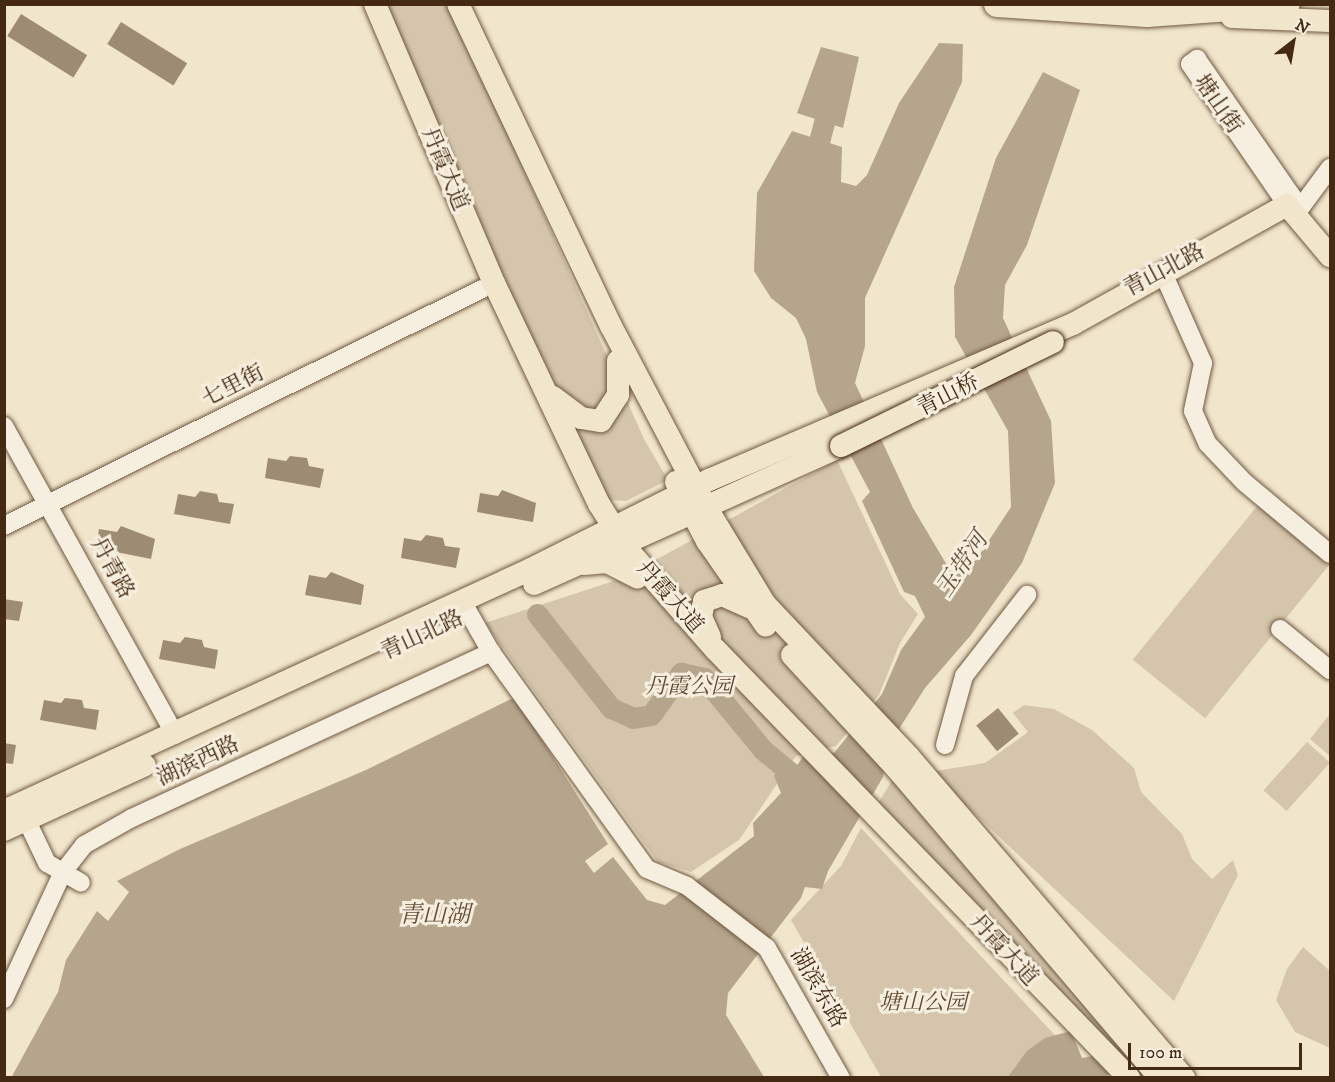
<!DOCTYPE html>
<meta charset="utf-8">
<style>
body{margin:0}
#map{position:relative;width:1335px;height:1082px;overflow:hidden;background:#f1e5cc;font-family:"IM FELL DW Pica","Noto Serif SC",serif}
div>[style]{position:absolute}
.green>*{inset:0;background:#d4c5ac;transform-origin:0 0}
.water>*{inset:0;background:#b6a58d}
.river>*{height:21px;margin:-10.5px;padding:0 10.5px;transform-origin:10.5px;border-radius:10.5px;background:#b6a58d}
.building>*{inset:0;background:#9e8b73;transform-origin:0 0}
.roads{filter:drop-shadow(0 0 2px #6f5940) drop-shadow(0 0 2px #6f5940)}
.minor>*{height:18px;margin:-9px;padding:0 9px;transform-origin:9px;border-radius:9px;background:#f6eede}
.major>*{height:22px;margin:-11px;padding:0 11px;transform-origin:11px;border-radius:11px;background:#f1e5cc}
.highway>*{height:26px;margin:-13px;padding:0 13px;transform-origin:13px;border-radius:13px;background:#f1e5cc}
.bridges{filter:drop-shadow(0 0 2px #442a12) drop-shadow(0 0 2px #442a12)}
.major-bridge>*{height:22px;margin:-11px;padding:0 11px;transform-origin:11px;border-radius:11px;background:#f1e5cc}
span{translate:-50% -50%;white-space:nowrap;text-align:center;line-height:1.15;-webkit-text-stroke:6px #f6eede;paint-order:stroke}
.street-label{font-size:22px;color:#442a12}
.park-label{font-size:22px;color:#614931;font-style:italic}
.water-label{font-size:24px;color:#664f37;font-style:italic}
.frame{position:absolute;inset:0;border:6px solid #442a12;pointer-events:none}
.north{position:absolute;left:1263px;top:12px;width:60px;height:60px;-webkit-text-stroke:4px #f6eede;paint-order:stroke;rotate:31deg;font-size:16px;font-weight:700;line-height:24px;text-align:center;color:#442a12}
.north::after{content:'';display:block;margin:auto;width:21px;height:27px;background:#442a12;clip-path:polygon(50% 0,100% 100%,50% 72%,0 100%)}
.scale{position:absolute;left:1128px;top:1043px;width:174px;height:27px;box-sizing:border-box;border:3px solid #442a12;border-top:0;padding-left:8px;font-size:18px;line-height:21px;white-space:nowrap;color:#442a12;-webkit-text-stroke:4px #f6eede;paint-order:stroke}
</style>
<div id="map">
<div class="green">
<div style="clip-path:polygon(383px 5px,450px 5px,644px 439px,668px 480px,626px 501px,608px 500px,500px 281px)"></div>
<div style="clip-path:polygon(837px 460px,900px 594px,918px 614px,900px 643px,879px 695px,836px 746px,796px 756px,739px 840px,691px 872px,658px 862px,485px 623px,623px 578px)"></div>
<div style="left:1258px;top:505px;width:93px;height:199px;rotate:39deg"></div>
<div style="clip-path:polygon(1024px 705px,1054px 709px,1092px 730px,1134px 768px,1141px 792px,1182px 834px,1192px 859px,1212px 879px,1233px 860px,1238px 875px,1174px 1001px,930px 772px,985px 763px,1028px 732px,1013px 713px)"></div>
<div style="clip-path:polygon(1330px 714px,1330px 756px,1310px 739px)"></div>
<div style="left:1307px;top:742px;width:31px;height:65px;rotate:42deg"></div>
<div style="clip-path:polygon(893px 779px,1151px 1077px,1141px 1077px,877px 805px)"></div>
<div style="clip-path:polygon(861px 828px,1094px 1077px,881px 1077px,791px 920px,841px 866px)"></div>
<div style="clip-path:polygon(1303px 947px,1330px 971px,1330px 1048px,1295px 1032px,1276px 1000px,1287px 969px)"></div>
</div>
<div class="water">
<div style="clip-path:polygon(939px 43px,963px 44px,962px 82px,865px 298px,865px 346px,855px 383px,913px 508px,954px 577px,976px 560px,1011px 507px,1008px 431px,955px 337px,954px 287px,996px 158px,1043px 72px,1080px 90px,1027px 245px,1005px 285px,1003px 318px,1051px 421px,1055px 483px,1022px 563px,971px 635px,925px 688px,887px 748px,883px 777px,828px 871px,822px 889px,805px 887px,801px 898px,728px 993px,726px 1015px,764px 1077px,11px 1078px,58px 992px,66px 960px,97px 911px,108px 921px,129px 892px,117px 881px,180px 849px,366px 770px,515px 697px,608px 844px,585px 861px,594px 873px,613px 857px,647px 900px,665px 905px,754px 836px,753px 823px,781px 793px,774px 776px,781px 764px,795px 768px,808px 750px,834px 753px,882px 694px,901px 650px,925px 617px,915px 596px,904px 592px,862px 501px,870px 492px,817px 392px,806px 339px,796px 318px,771px 298px,754px 271px,757px 193px,792px 131px,842px 147px,841px 182px,856px 186px,867px 175px,899px 103px)"></div>
<div style="clip-path:polygon(821px 47px,859px 57px,843px 128px,797px 113px)"></div>
<div style="clip-path:polygon(1071px 1031px,1082px 1058px,1114px 1052px,1125px 1041px,1153px 1062px,1102px 1077px,1007px 1078px,1027px 1051px,1045px 1038px)"></div>
</div>
<div class="river">
<div style="left:812px;top:168px;width:74px;rotate:-75.2deg"></div>
<div style="left:537px;top:614px;width:120px;rotate:51.8deg"></div>
<div style="left:611px;top:708px;width:24px;rotate:24deg"></div>
<div style="left:633px;top:718px;width:18px;rotate:-9deg"></div>
<div style="left:651px;top:715px;width:52px;rotate:-54.5deg"></div>
<div style="left:681px;top:673px;width:24px;rotate:12deg"></div>
<div style="left:704px;top:678px;width:93px;rotate:50.7deg"></div>
<div style="left:763px;top:750px;width:50px;rotate:39.4deg"></div>
</div>
<div class="building">
<div style="left:21px;top:14px;width:78px;height:26px;rotate:32deg"></div>
<div style="left:121px;top:22px;width:78px;height:26px;rotate:32deg"></div>
<div style="clip-path:polygon(290px 456px,307px 458px,309px 466px,324px 469px,320px 488px,265px 478px,268px 458px,286px 461px)"></div>
<div style="clip-path:polygon(502px 490px,536px 503px,533px 522px,477px 512px,480px 493px,498px 496px)"></div>
<div style="clip-path:polygon(200px 491px,217px 494px,219px 502px,234px 504px,230px 524px,174px 514px,178px 494px,195px 497px)"></div>
<div style="clip-path:polygon(121px 526px,155px 539px,151px 559px,96px 548px,99px 529px,117px 532px)"></div>
<div style="clip-path:polygon(426px 535px,443px 538px,445px 546px,460px 548px,456px 568px,401px 558px,404px 538px,421px 541px)"></div>
<div style="clip-path:polygon(331px 572px,364px 585px,361px 605px,305px 595px,309px 575px,326px 578px)"></div>
<div style="clip-path:polygon(4px 599px,23px 602px,19px 621px,4px 619px)"></div>
<div style="clip-path:polygon(185px 637px,202px 640px,204px 647px,218px 650px,215px 669px,159px 659px,163px 640px,180px 643px)"></div>
<div style="clip-path:polygon(65px 698px,82px 700px,84px 708px,99px 710px,96px 730px,40px 720px,44px 700px,61px 703px)"></div>
<div style="left:998px;top:708px;width:33px;height:28px;rotate:51deg"></div>
<div style="clip-path:polygon(4px 743px,16px 745px,13px 764px,4px 763px)"></div>
</div>
<div class="roads">
<div class="minor">
<div style="left:1287px;top:205px;width:171px;rotate:-124.5deg"></div>
<div style="left:1190px;top:64px;width:9px;rotate:-36deg"></div>
<div style="left:1197px;top:59px;width:167px;rotate:55.3deg"></div>
<div style="left:1292px;top:196px;width:19px;rotate:81deg"></div>
<div style="left:1295px;top:215px;width:59px;rotate:-53.3deg"></div>
<div style="left:1167px;top:282px;width:89px;rotate:66deg"></div>
<div style="left:1203px;top:363px;width:49px;rotate:101.8deg"></div>
<div style="left:1193px;top:411px;width:36px;rotate:66deg"></div>
<div style="left:1208px;top:444px;width:52px;rotate:46.5deg"></div>
<div style="left:1244px;top:482px;width:112px;rotate:39.9deg"></div>
<div style="left:4px;top:426px;width:353px;rotate:61deg"></div>
<div style="left:4px;top:526px;width:534px;rotate:-26.37deg"></div>
<div style="left:462px;top:601px;width:59px;rotate:60.4deg"></div>
<div style="left:491px;top:652px;width:267px;rotate:54.3deg"></div>
<div style="left:647px;top:869px;width:43px;rotate:23deg"></div>
<div style="left:687px;top:886px;width:101px;rotate:37.8deg"></div>
<div style="left:767px;top:948px;width:150px;rotate:60.4deg"></div>
<div style="left:1280px;top:629px;width:65px;rotate:39.4deg"></div>
<div style="left:945px;top:745px;width:72px;rotate:-74.6deg"></div>
<div style="left:964px;top:676px;width:103px;rotate:-52.1deg"></div>
<div style="left:26px;top:819px;width:49px;rotate:64.5deg"></div>
<div style="left:47px;top:863px;width:39px;rotate:30deg"></div>
<div style="left:4px;top:999px;width:140px;rotate:-65.1deg"></div>
<div style="left:63px;top:872px;width:34px;rotate:-52deg"></div>
<div style="left:84px;top:845px;width:55px;rotate:-29.4deg"></div>
<div style="left:132px;top:818px;width:396px;rotate:-24.8deg"></div>
</div>
<div class="major">
<div style="left:375px;top:4px;width:303px;rotate:66.9deg"></div>
<div style="left:494px;top:283px;width:245px;rotate:64.6deg"></div>
<div style="left:599px;top:504px;width:54px;rotate:57.8deg"></div>
<div style="left:628px;top:550px;width:133px;rotate:48.7deg"></div>
<div style="left:716px;top:650px;width:595px;rotate:46.02deg"></div>
<div style="left:458px;top:4px;width:357px;rotate:64.6deg"></div>
<div style="left:611px;top:326px;width:204px;rotate:62.3deg"></div>
<div style="left:706px;top:507px;width:114px;rotate:58.7deg"></div>
<div style="left:765px;top:604px;width:210px;rotate:46.7deg"></div>
<div style="left:909px;top:757px;width:423px;rotate:49.4deg"></div>
<div style="left:1232px;top:17px;width:98px;rotate:2.3deg"></div>
<div style="left:553px;top:397px;width:35px;rotate:37deg"></div>
<div style="left:581px;top:418px;width:20px;rotate:9deg"></div>
<div style="left:601px;top:421px;width:31px;rotate:-57deg"></div>
<div style="left:618px;top:395px;width:34px;rotate:-90deg"></div>
<div style="left:676px;top:482px;width:67px;rotate:62.3deg"></div>
<div style="left:707px;top:541px;width:103px;rotate:55.2deg"></div>
<div style="left:584px;top:564px;width:23px;rotate:-5deg"></div>
<div style="left:607px;top:562px;width:34px;rotate:27deg"></div>
<div style="left:534px;top:584px;width:337px;rotate:-24.2deg"></div>
<div style="left:710px;top:637px;width:22px;rotate:-114deg"></div>
<div style="left:701px;top:617px;width:16px;rotate:-79deg"></div>
<div style="left:704px;top:601px;width:19px;rotate:-18deg"></div>
<div style="left:722px;top:595px;width:30px;rotate:24deg"></div>
<div style="left:792px;top:655px;width:156px;rotate:47.3deg"></div>
<div style="left:898px;top:770px;width:404px;rotate:49.6deg"></div>
<div style="left:4px;top:811px;width:580px;rotate:-24.66deg"></div>
<div style="left:531px;top:569px;width:199px;rotate:-26.6deg"></div>
<div style="left:709px;top:480px;width:396px;rotate:-23.2deg"></div>
<div style="left:1073px;top:324px;width:245px;rotate:-29.1deg"></div>
<div style="left:1287px;top:205px;width:67px;rotate:49.9deg"></div>
<div style="left:4px;top:830px;width:155px;rotate:-24.7deg"></div>
</div>
<div class="highway">
<div style="left:997px;top:4px;width:150px;rotate:3.8deg"></div>
<div style="left:1147px;top:14px;width:140px;rotate:-4.1deg"></div>
</div>
</div>
<div class="bridges">
<div class="major-bridge">
<div style="left:841px;top:446px;width:236px;rotate:-26.1deg"></div>
</div>
</div>
<div class="street-label">
<span style="left:1218px;top:104px;rotate:55deg">塘山街</span>
<span style="left:445px;top:169px;rotate:67deg">丹霞大道</span>
<span style="left:1164px;top:270px;rotate:-28deg">青山北路</span>
<span style="left:233px;top:386px;rotate:-27deg">七里街</span>
<span style="left:948px;top:395px;rotate:-27deg">青山桥</span>
<span style="left:112px;top:568px;rotate:61deg">丹青路</span>
<span style="left:670px;top:597px;rotate:49deg">丹霞大道</span>
<span style="left:422px;top:635px;rotate:-25deg">青山北路</span>
<span style="left:198px;top:761px;rotate:-25deg">湖滨西路</span>
<span style="left:1004px;top:950px;rotate:47deg">丹霞大道</span>
<span style="left:818px;top:988px;rotate:60deg">湖滨东路</span>
</div>
<div class="park-label">
<span style="left:689px;top:687px">丹霞公园</span>
<span style="left:923px;top:1003px">塘山公园</span>
</div>
<div class="water-label">
<span style="left:963px;top:565px;rotate:-56deg">玉带河</span>
<span style="left:434px;top:916px">青山湖</span>
</div>
<div class="frame"></div>
<div class="north">N</div>
<div class="scale">100 m</div>
</div>
